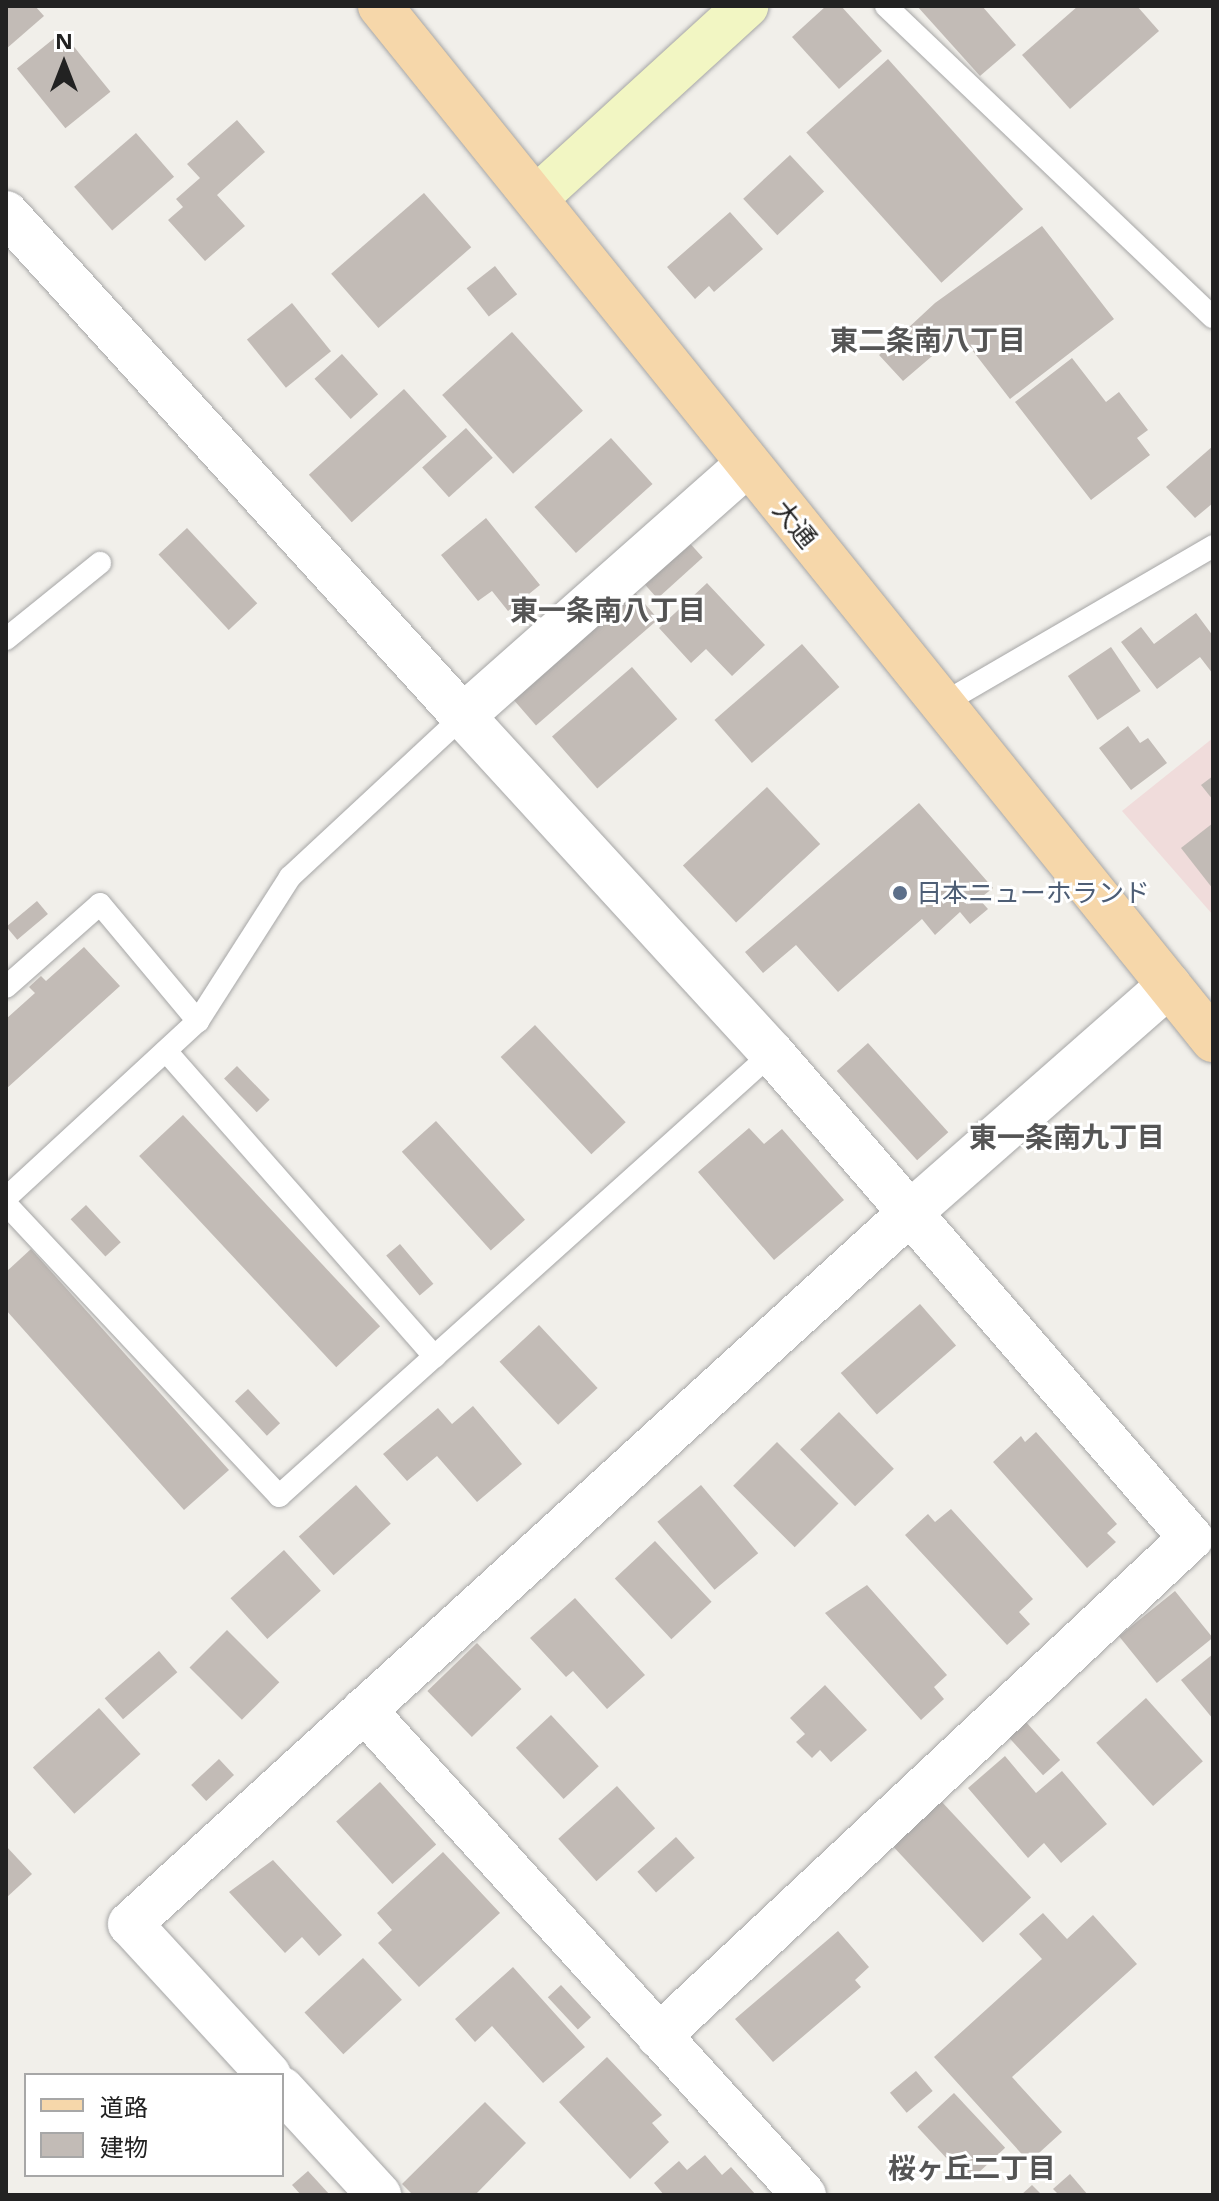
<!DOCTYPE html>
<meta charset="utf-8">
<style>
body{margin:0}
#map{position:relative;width:1219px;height:2201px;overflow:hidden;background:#f1efea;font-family:"Open Sans","Noto Sans JP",sans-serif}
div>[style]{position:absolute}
.commercial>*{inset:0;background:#f0dcdb}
.building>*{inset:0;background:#c2bbb6;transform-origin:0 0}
.roads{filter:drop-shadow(0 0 2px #a6a6a6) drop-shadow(0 0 2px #a6a6a6)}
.lane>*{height:22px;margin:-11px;padding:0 11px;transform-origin:11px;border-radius:11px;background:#fff}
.street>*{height:44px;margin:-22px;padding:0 22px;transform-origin:22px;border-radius:22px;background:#fff}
.secondary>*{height:44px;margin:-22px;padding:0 22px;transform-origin:22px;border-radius:22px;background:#f2f6c3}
.primary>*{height:44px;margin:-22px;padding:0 22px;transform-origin:22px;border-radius:22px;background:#f6d7aa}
.dots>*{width:22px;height:22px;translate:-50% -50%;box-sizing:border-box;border:4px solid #fff;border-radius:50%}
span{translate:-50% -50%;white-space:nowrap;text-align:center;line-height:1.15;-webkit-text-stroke:6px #fff;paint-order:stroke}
.street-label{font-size:26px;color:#222}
.service-label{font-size:26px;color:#4e5e75}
.left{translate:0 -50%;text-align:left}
.neighbourhood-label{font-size:28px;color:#555;font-weight:700}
.frame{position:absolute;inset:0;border:8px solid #222;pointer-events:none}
.legend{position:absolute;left:24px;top:2073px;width:260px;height:104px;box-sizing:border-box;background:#fff;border:2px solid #a7a7a7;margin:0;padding:10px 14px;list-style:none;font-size:24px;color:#222}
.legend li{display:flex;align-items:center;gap:16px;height:40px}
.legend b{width:40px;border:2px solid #a7a7a7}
.north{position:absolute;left:24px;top:24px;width:80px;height:80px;-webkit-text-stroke:6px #fff;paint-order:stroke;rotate:0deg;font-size:22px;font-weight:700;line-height:32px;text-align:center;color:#222}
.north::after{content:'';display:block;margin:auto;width:28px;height:36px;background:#222;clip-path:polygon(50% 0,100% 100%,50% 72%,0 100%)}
</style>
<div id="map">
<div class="commercial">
<div style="clip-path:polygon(1213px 738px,1213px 915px,1122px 811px)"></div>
</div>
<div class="building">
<div style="clip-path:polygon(6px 6px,35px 6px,44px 16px,6px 49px)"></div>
<div style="clip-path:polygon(826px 6px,841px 6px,882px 51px,839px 89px,792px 37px)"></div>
<div style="clip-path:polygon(917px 6px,982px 6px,1016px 45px,980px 76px)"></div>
<div style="clip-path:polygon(1078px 6px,1137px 6px,1159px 31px,1070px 109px,1022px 55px)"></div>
<div style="left:62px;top:32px;width:77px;height:58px;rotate:51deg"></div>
<div style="left:888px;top:59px;width:202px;height:110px;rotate:48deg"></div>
<div style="clip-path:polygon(237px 120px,265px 152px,217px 195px,245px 226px,205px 261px,168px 220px,183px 207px,176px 199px,200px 178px,187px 164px)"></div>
<div style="left:136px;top:133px;width:58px;height:82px;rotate:49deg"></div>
<div style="left:790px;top:155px;width:50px;height:64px;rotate:47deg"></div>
<div style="left:424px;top:193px;width:72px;height:123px;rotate:49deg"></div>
<div style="clip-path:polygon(730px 212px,763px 249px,714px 292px,709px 286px,695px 299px,667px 267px)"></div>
<div style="clip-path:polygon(1042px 226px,1114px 319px,1010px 399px,959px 333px,903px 381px,879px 355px,935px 303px)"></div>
<div style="left:495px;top:266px;width:36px;height:36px;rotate:52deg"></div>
<div style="left:292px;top:303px;width:62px;height:58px;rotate:51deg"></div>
<div style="left:512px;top:332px;width:106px;height:94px;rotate:48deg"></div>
<div style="left:342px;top:354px;width:54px;height:37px;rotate:48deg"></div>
<div style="clip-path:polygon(1072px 358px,1106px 402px,1119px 392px,1148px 430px,1137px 438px,1150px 455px,1091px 500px,1015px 402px)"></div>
<div style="left:404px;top:389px;width:64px;height:128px;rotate:48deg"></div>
<div style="left:466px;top:428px;width:40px;height:59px;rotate:48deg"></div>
<div style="left:611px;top:438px;width:62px;height:103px;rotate:48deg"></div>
<div style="clip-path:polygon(1213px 446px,1213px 503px,1195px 518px,1166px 487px)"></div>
<div style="clip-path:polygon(486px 518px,540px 585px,508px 611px,492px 591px,478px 601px,441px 555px)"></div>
<div style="left:187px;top:528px;width:103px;height:39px;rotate:47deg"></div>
<div style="left:686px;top:539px;width:25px;height:61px;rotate:48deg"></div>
<div style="clip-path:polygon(707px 583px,765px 645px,732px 676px,706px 649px,691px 663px,659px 628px)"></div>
<div style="left:632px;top:589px;width:40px;height:162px;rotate:49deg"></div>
<div style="clip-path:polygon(1196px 613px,1213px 636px,1213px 674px,1200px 657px,1157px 689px,1121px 642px,1141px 627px,1154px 644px)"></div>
<div style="left:802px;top:644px;width:57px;height:116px;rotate:49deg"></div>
<div style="left:1111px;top:647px;width:53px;height:52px;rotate:56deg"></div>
<div style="left:632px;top:667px;width:69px;height:106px;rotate:49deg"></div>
<div style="clip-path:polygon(1128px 726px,1140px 743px,1148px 738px,1167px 763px,1131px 790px,1099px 748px)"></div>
<div style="clip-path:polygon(1213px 776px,1213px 800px,1201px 785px)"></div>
<div style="left:767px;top:787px;width:78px;height:115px;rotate:47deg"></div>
<div style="clip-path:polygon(919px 803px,993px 888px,979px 899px,988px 909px,970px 924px,960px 912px,935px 935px,922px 919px,838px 992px,796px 945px,763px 973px,745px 952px)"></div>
<div style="clip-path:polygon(1213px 823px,1213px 889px,1181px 848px)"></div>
<div style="left:37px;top:901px;width:17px;height:40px;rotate:50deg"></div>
<div style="clip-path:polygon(84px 947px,120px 986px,6px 1089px,6px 1019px,35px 993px,29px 987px,41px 976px,46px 981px)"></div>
<div style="left:535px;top:1025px;width:133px;height:47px;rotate:47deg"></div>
<div style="left:868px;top:1043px;width:120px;height:42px;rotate:48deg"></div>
<div style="left:237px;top:1066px;width:47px;height:18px;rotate:46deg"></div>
<div style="left:183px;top:1115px;width:289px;height:60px;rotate:47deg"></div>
<div style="left:436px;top:1121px;width:133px;height:46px;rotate:48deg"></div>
<div style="clip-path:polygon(749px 1128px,764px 1144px,782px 1129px,844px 1200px,774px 1260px,698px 1172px)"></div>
<div style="left:86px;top:1205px;width:51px;height:21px;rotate:47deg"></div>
<div style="left:400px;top:1244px;width:52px;height:18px;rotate:50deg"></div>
<div style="clip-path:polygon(31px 1249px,229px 1470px,184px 1510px,6px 1310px,6px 1272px)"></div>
<div style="left:920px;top:1304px;width:55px;height:105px;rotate:49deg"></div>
<div style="left:539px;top:1325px;width:86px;height:54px;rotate:47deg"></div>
<div style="left:248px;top:1389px;width:47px;height:18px;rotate:47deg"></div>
<div style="clip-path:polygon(473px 1406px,522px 1464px,477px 1502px,437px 1456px,407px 1481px,383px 1454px,438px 1408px,452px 1424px)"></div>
<div style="left:839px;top:1412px;width:79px;height:54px;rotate:46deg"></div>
<div style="clip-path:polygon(1036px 1432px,1117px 1524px,1107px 1533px,1116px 1542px,1087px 1568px,993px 1462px,1021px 1436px,1025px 1442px)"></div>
<div style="left:777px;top:1442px;width:87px;height:62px;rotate:45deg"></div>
<div style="left:356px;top:1485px;width:52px;height:77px;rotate:48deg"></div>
<div style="left:701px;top:1485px;width:89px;height:57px;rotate:50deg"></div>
<div style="clip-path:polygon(951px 1509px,1033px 1599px,1019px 1612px,1030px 1624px,1007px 1645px,905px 1535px,928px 1514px,935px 1522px)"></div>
<div style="left:655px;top:1541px;width:83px;height:55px;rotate:47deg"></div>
<div style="left:284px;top:1550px;width:55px;height:72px;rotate:48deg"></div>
<div style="clip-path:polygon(867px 1585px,947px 1675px,934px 1687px,944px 1699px,921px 1720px,825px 1613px)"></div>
<div style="left:1175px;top:1591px;width:60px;height:72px;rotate:51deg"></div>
<div style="clip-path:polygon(575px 1598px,645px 1675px,607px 1709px,573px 1671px,566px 1677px,530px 1638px)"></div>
<div style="left:227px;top:1630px;width:74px;height:53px;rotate:45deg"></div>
<div style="left:477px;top:1643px;width:64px;height:69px;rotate:46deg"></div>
<div style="left:159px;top:1651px;width:28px;height:72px;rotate:49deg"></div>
<div style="clip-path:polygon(1213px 1654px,1213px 1719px,1181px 1680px)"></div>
<div style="clip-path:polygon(825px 1685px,867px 1730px,831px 1762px,820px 1750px,812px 1758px,796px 1742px,805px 1734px,790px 1718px)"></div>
<div style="left:1146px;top:1698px;width:85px;height:67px;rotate:48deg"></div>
<div style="left:99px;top:1708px;width:62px;height:89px;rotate:48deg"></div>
<div style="left:551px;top:1715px;width:70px;height:48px;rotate:47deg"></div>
<div style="left:1026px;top:1722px;width:51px;height:23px;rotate:48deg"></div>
<div style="clip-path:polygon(1005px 1756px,1036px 1793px,1062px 1771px,1107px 1824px,1061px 1863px,1044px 1843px,1028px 1858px,968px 1788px)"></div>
<div style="left:219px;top:1759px;width:22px;height:38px;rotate:47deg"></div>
<div style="left:380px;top:1782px;width:84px;height:59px;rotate:48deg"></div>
<div style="left:617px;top:1786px;width:57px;height:79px;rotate:48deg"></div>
<div style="left:941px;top:1801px;width:132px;height:66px;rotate:47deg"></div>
<div style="left:676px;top:1837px;width:28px;height:52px;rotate:48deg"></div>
<div style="clip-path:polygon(6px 1846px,32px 1874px,6px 1898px)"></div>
<div style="clip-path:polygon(443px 1852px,500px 1913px,419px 1987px,378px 1943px,392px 1930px,377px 1913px)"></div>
<div style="clip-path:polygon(273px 1860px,342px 1935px,319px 1956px,302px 1937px,285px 1953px,229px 1892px)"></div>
<div style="clip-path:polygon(1043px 1913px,1067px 1939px,1093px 1915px,1137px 1964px,1012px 2077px,1062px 2132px,1029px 2162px,934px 2057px,1042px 1959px,1019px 1934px)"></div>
<div style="clip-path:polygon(838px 1931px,869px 1967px,855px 1980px,861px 1987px,773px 2062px,735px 2019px)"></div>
<div style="left:363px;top:1958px;width:57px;height:80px;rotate:47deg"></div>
<div style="clip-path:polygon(513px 1967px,585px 2047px,543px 2083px,492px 2026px,475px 2042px,455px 2019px)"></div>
<div style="left:561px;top:1985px;width:44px;height:18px;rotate:47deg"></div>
<div style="clip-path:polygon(607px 2057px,662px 2115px,652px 2123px,669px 2142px,630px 2179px,559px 2102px)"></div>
<div style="left:916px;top:2071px;width:26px;height:34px;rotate:50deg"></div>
<div style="left:954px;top:2093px;width:75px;height:50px;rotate:47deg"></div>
<div style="clip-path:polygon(485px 2102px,526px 2143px,475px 2195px,413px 2195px,402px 2184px)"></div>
<div style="clip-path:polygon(705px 2155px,722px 2175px,731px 2167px,756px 2195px,664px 2195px,654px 2183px,679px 2161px,687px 2170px)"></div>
<div style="clip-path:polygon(308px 2171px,330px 2195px,301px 2195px,292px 2185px)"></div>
<div style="clip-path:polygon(1070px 2174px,1088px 2195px,1059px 2195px,1053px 2189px)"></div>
<div style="clip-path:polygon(1032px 2185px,1042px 2195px,1021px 2195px)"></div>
</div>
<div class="roads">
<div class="lane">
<div style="left:886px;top:6px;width:451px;rotate:43.6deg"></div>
<div style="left:6px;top:639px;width:121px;rotate:-39deg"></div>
<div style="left:942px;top:704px;width:314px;rotate:-30.2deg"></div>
<div style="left:6px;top:987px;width:125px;rotate:-41.4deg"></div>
<div style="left:100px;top:904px;width:153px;rotate:50.1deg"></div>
<div style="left:166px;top:1051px;width:407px;rotate:48.7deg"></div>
<div style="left:6px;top:1198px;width:261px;rotate:-42.7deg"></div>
<div style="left:198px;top:1021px;width:171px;rotate:-57.4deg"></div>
<div style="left:290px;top:877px;width:236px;rotate:-42.9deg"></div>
<div style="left:6px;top:1204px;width:400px;rotate:46.9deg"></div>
<div style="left:279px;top:1496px;width:663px;rotate:-41.94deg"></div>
</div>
<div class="street">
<div style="left:6px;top:213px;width:680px;rotate:47.74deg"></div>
<div style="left:463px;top:716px;width:379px;rotate:-41.5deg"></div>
<div style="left:463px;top:716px;width:457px;rotate:47.5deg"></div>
<div style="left:772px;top:1053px;width:641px;rotate:49.18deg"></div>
<div style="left:1191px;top:1538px;width:729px;rotate:136.89deg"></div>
<div style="left:364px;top:1710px;width:655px;rotate:47.79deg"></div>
<div style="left:269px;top:2075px;width:205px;rotate:-132.6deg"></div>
<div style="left:130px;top:1924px;width:1058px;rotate:-42.36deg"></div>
<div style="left:912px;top:1211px;width:342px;rotate:-41.3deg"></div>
<div style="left:282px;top:2089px;width:144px;rotate:47.5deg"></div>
</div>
<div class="secondary">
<div style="left:536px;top:198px;width:285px;rotate:-42.4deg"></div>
</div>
<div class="primary">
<div style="left:380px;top:6px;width:1328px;rotate:51.14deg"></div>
</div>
</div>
<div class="dots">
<div style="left:900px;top:893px;background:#5c6f8a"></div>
</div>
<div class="street-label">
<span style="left:795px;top:524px;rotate:51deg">大通</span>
</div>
<div class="service-label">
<span class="left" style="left:916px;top:893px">日本ニューホランド</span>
</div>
<div class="neighbourhood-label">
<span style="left:928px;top:339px">東二条南八丁目</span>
<span style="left:608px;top:609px">東一条南八丁目</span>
<span style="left:1067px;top:1136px">東一条南九丁目</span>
<span style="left:972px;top:2167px">桜ヶ丘二丁目</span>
</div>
<div class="frame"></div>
<ul class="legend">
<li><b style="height:10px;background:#f6d7aa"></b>道路</li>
<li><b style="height:22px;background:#c2bbb6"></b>建物</li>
</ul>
<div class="north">N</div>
</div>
